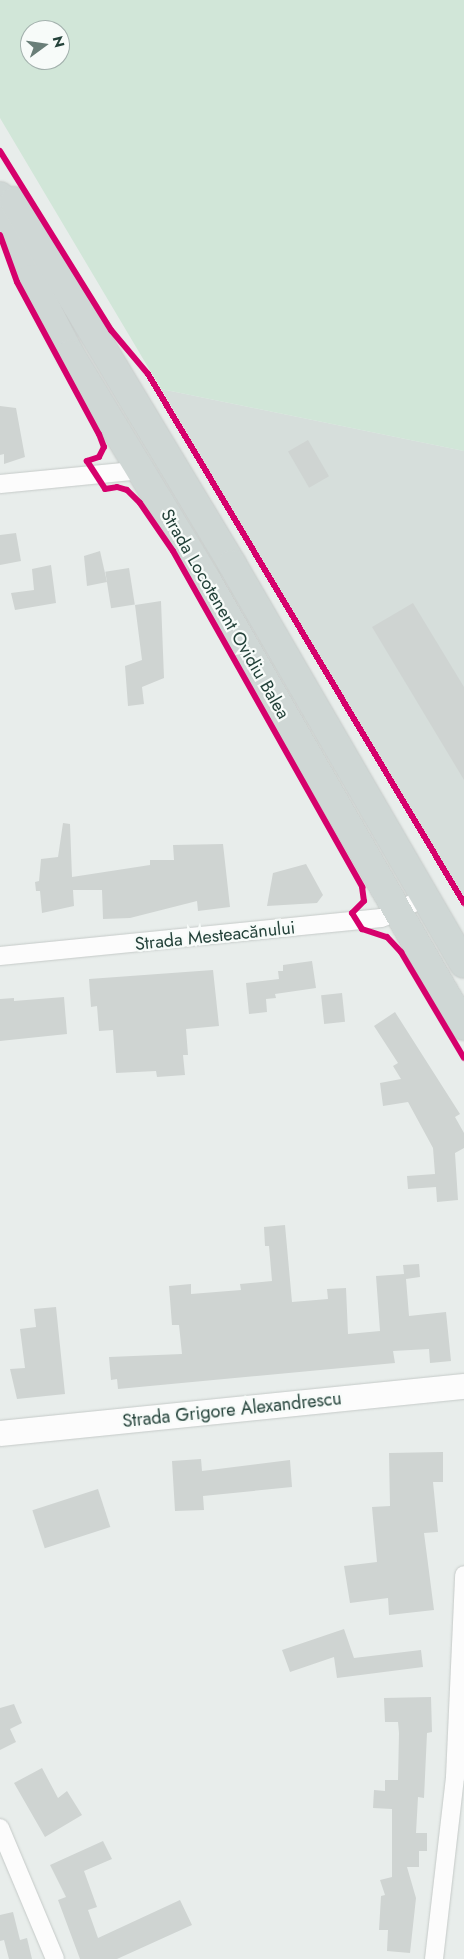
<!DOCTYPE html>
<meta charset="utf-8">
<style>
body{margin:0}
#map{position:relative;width:464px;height:1959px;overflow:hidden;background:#e8edeb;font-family:Jost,sans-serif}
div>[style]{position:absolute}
.built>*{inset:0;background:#d6dedb}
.green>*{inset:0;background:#d1e6d8}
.building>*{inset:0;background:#cfd4d2;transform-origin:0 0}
.roads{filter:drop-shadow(0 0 1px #c5cac8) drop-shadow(0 0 1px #c5cac8)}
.street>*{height:18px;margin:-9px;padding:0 9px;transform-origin:9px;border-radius:9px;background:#fcfcfc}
.secondary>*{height:25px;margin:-12.5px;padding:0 12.5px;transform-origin:12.5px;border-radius:12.5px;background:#fcfcfc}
.primary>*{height:28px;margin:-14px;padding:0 14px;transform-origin:14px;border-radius:14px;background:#cfd7d5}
.cycleway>*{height:6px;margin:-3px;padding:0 3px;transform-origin:3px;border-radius:3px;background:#d6006c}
span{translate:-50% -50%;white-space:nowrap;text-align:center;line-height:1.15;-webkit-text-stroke:4.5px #f7fbf9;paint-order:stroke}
.street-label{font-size:18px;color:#24423a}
.north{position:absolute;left:20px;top:20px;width:50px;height:50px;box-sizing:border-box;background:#f7fbf9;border:1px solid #a3b1ad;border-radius:50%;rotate:76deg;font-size:14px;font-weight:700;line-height:20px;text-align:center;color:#24423a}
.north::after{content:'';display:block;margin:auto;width:18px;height:22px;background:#697e78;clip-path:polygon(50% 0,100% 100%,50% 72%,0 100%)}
</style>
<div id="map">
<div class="built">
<div style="clip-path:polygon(161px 389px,464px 451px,464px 908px)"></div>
</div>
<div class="green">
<div style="clip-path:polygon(evenodd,0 0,464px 0,464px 451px,161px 389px,0 118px,0 0,30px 30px,60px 30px,60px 60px,30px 60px,30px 30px)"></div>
</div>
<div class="building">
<div style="clip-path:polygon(0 406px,16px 408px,25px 457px,4px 464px,4px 454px,0 455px)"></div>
<div style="left:308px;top:440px;width:42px;height:23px;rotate:60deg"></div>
<div style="clip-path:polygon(16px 533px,21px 561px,0 565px,0 535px)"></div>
<div style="clip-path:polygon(100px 551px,107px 582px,87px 586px,84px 556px)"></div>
<div style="clip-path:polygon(51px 565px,56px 603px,15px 610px,11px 593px,34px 590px,32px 569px)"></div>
<div style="left:129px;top:568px;width:37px;height:24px;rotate:81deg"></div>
<div style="clip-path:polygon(161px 601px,164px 678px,142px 687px,144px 704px,128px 706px,125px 666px,142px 660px,135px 605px)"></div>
<div style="clip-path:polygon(413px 603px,464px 687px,464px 780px,372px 627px)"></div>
<div style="clip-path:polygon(63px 823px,70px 824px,72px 877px,150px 865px,150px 860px,174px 860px,173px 845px,223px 844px,230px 907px,198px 911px,197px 901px,130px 918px,103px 919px,102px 890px,73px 890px,74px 906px,42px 913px,40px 891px,36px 891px,35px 882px,39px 881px,41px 859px,58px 857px)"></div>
<div style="clip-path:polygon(306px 864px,323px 895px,317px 903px,267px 906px,273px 873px)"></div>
<div style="clip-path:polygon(312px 961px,316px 988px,275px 994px,276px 998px,266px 999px,267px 1012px,249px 1014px,246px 983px,279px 979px,278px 971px,283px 971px,283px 965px)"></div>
<div style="clip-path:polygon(213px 970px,219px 1026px,186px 1029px,188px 1055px,183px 1055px,185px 1075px,157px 1077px,156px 1071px,116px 1073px,113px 1030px,99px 1031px,97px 1006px,91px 1007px,89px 979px)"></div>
<div style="left:342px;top:993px;width:29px;height:21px;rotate:84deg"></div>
<div style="clip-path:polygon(64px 997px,67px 1034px,0 1041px,0 999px,14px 998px,14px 1001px)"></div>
<div style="clip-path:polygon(395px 1012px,460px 1114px,455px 1117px,464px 1133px,464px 1148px,455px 1153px,458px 1200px,437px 1202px,436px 1187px,408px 1189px,407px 1176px,435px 1174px,433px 1148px,408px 1102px,383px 1106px,380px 1083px,401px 1079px,393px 1066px,398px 1063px,374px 1026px)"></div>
<div style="clip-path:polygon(285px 1225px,292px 1302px,328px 1299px,327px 1289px,346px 1288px,348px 1334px,380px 1331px,376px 1276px,404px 1274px,403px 1265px,419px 1264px,420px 1277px,406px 1279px,409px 1316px,446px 1312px,451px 1361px,430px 1363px,429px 1349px,393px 1351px,395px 1363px,118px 1389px,117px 1379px,111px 1380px,109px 1357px,182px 1354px,179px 1325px,172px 1325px,169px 1286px,191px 1284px,191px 1294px,241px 1290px,240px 1284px,272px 1281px,269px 1246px,265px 1246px,264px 1227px)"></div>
<div style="clip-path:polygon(56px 1307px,65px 1394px,17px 1399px,10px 1369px,25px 1368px,20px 1329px,36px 1327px,34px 1309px)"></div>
<div style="clip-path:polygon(443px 1452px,443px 1482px,433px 1482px,438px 1532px,424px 1533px,434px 1610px,389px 1615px,388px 1598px,350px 1603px,344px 1566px,377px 1562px,372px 1507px,390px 1506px,389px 1453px)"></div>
<div style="clip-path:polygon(201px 1459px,202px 1471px,290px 1460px,292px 1487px,203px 1496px,204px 1510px,175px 1511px,172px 1461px)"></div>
<div style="left:98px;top:1489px;width:40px;height:69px;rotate:72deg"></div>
<div style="clip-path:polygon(344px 1629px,354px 1658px,421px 1650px,423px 1667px,337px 1678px,334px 1657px,290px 1672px,282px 1650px)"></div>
<div style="clip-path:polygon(431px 1697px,432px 1732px,427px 1733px,424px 1798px,418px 1797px,416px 1833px,427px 1833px,427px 1851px,419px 1851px,419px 1867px,407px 1867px,416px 1898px,410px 1953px,387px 1951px,388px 1930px,379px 1930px,381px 1896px,385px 1895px,380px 1880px,392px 1877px,392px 1809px,373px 1808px,374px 1790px,385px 1791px,385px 1780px,398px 1780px,399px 1733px,398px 1722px,385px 1722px,384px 1698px)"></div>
<div style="clip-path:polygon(14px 1704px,22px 1723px,10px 1729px,16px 1742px,0 1750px,0 1708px)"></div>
<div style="clip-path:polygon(42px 1768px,58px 1798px,67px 1791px,82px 1815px,45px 1837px,14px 1783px)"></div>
<div style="clip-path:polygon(103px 1841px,112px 1859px,84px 1871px,97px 1907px,88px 1910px,98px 1938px,180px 1900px,192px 1925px,117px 1959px,80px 1959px,58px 1900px,66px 1897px,50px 1865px)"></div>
<div style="clip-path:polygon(13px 1912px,20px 1940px,27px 1938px,32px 1959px,9px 1959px,4px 1940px,0 1941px,0 1915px)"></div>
</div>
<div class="roads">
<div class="street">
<div style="left:0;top:484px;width:143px;rotate:-5.6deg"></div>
<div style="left:0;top:956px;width:383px;rotate:-5.7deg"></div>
<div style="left:381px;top:918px;width:16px;rotate:-18deg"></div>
<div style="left:396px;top:913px;width:32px;rotate:-30deg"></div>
<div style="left:0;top:1828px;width:142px;rotate:67.2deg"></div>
<div style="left:434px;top:1959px;width:183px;rotate:-83.4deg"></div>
<div style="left:455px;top:1777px;width:202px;rotate:-87.4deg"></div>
</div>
<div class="secondary">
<div style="left:0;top:1433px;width:466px;rotate:-5.8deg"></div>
</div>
<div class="primary">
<div style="left:0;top:196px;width:89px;rotate:69.5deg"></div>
<div style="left:31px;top:279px;width:85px;rotate:62.5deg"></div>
<div style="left:70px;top:354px;width:263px;rotate:58.8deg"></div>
<div style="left:206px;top:579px;width:516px;rotate:60.01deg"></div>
<div style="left:14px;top:201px;width:423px;rotate:59deg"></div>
<div style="left:232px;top:564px;width:462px;rotate:59.9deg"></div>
</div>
</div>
<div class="cycleway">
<div style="left:0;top:151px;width:211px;rotate:58.2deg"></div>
<div style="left:111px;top:330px;width:57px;rotate:49.9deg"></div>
<div style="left:148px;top:374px;width:616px;rotate:59.15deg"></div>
<div style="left:0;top:235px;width:50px;rotate:70.1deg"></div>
<div style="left:17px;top:282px;width:173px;rotate:61.7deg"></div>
<div style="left:99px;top:434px;width:14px;rotate:69deg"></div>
<div style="left:104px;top:447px;width:11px;rotate:117deg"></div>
<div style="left:99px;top:457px;width:13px;rotate:162deg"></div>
<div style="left:87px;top:461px;width:33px;rotate:57deg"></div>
<div style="left:105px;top:489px;width:12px;rotate:-9deg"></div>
<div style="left:117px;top:487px;width:10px;rotate:17deg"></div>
<div style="left:127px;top:490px;width:18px;rotate:45deg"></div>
<div style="left:140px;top:503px;width:58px;rotate:55.5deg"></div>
<div style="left:173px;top:551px;width:386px;rotate:60.6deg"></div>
<div style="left:362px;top:887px;width:14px;rotate:82deg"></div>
<div style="left:364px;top:901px;width:17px;rotate:135deg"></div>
<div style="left:352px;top:913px;width:19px;rotate:58deg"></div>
<div style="left:362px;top:929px;width:26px;rotate:18deg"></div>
<div style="left:387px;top:937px;width:21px;rotate:47deg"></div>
<div style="left:401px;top:952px;width:123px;rotate:59.3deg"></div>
</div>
<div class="street-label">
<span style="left:225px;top:614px;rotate:60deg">Strada Locotenent Ovidiu Balea</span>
<span style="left:215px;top:936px;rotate:-6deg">Strada Mesteacănului</span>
<span style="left:232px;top:1410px;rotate:-6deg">Strada Grigore Alexandrescu</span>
</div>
<div class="north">N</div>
</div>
